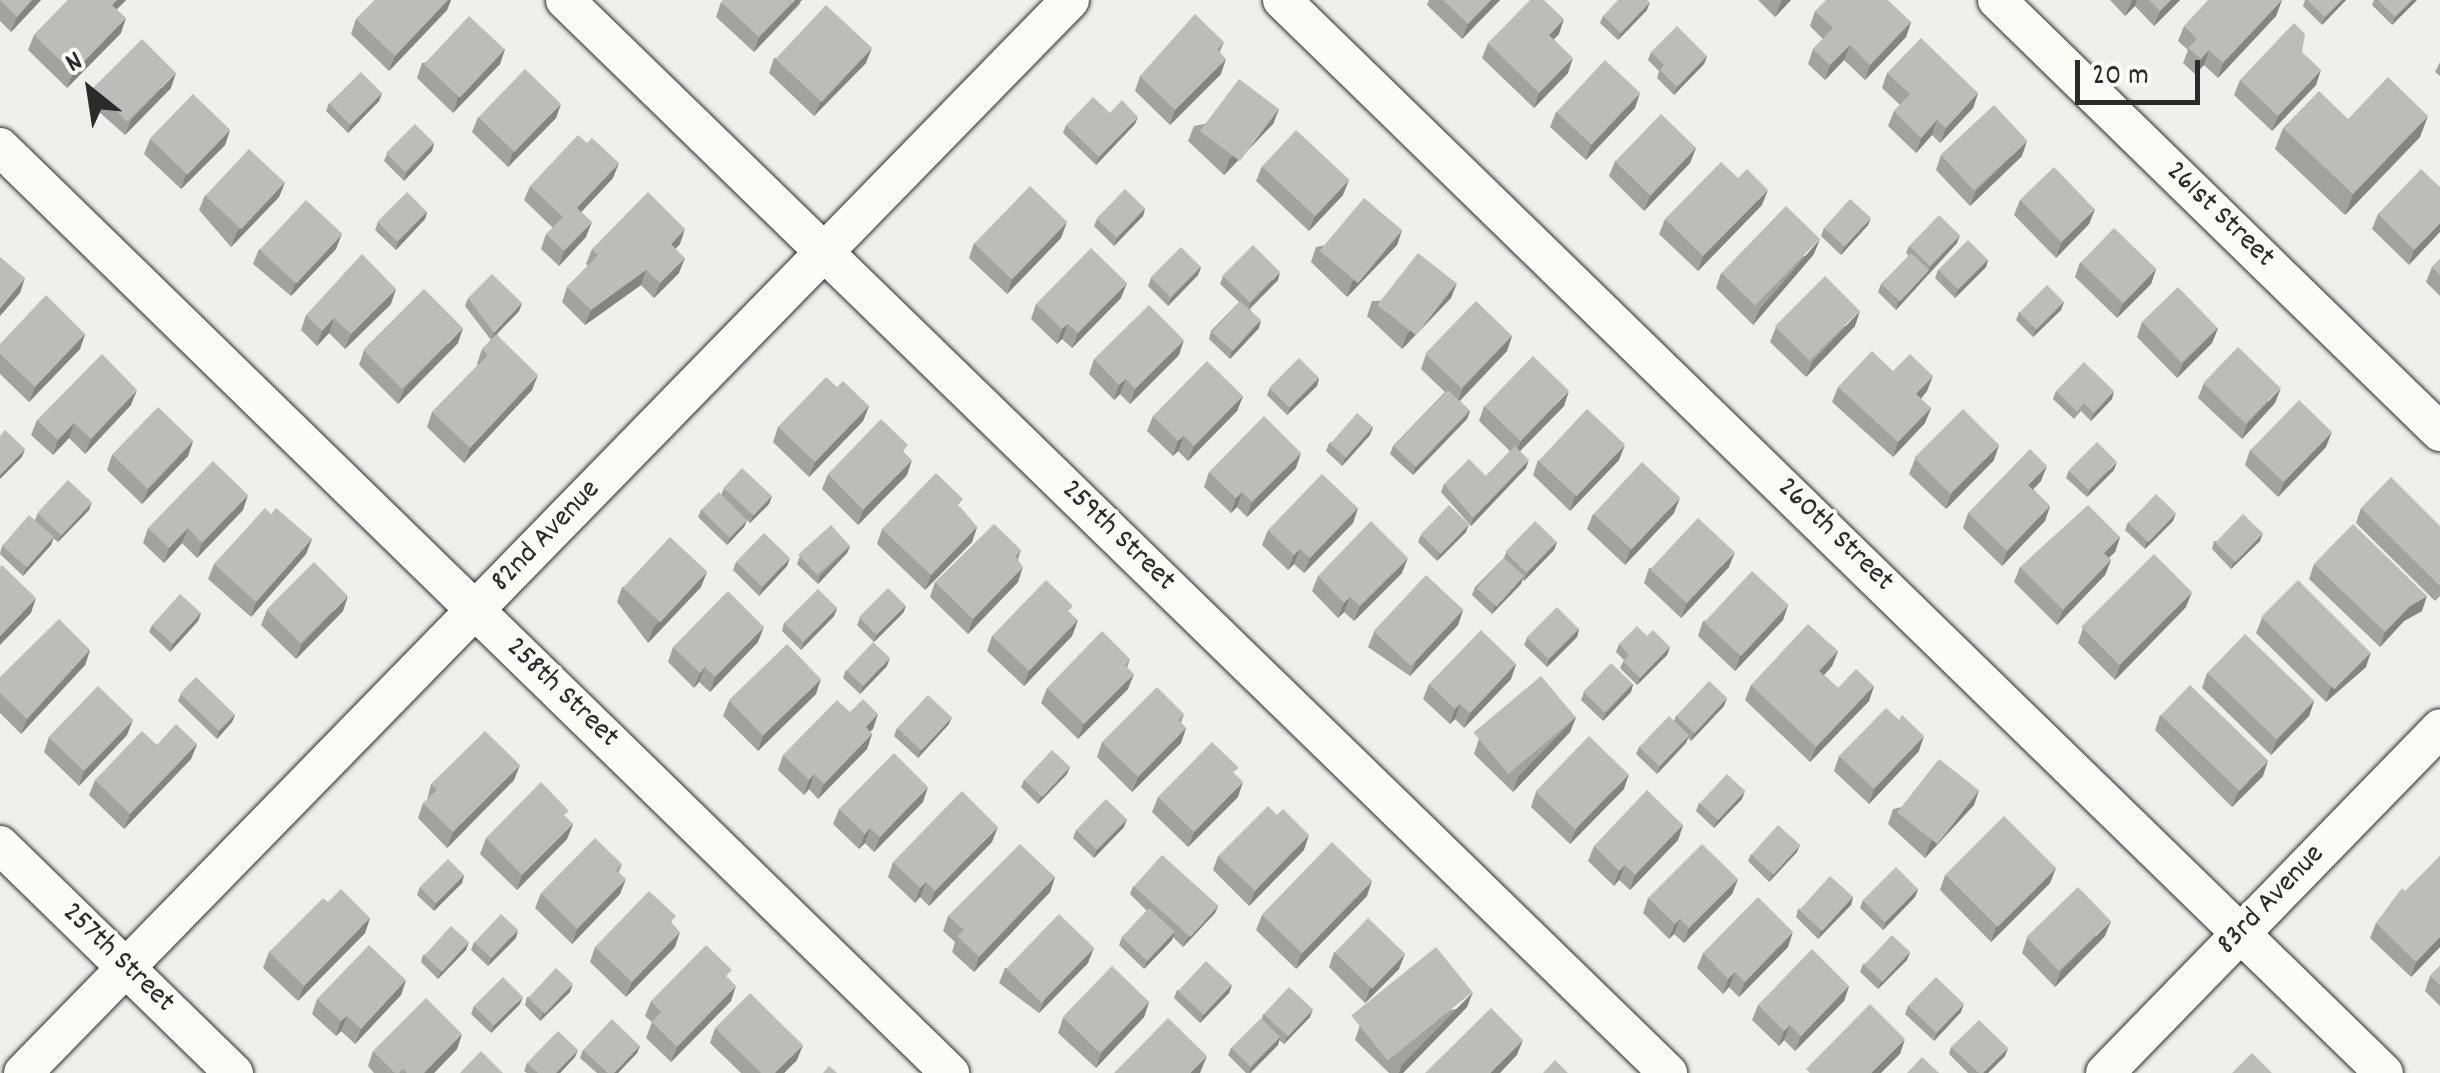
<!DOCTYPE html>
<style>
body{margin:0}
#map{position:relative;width:2440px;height:1073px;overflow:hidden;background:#f0efeb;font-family:Dekko,sans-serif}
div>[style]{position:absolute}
.roads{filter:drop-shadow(0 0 2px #2b2b2b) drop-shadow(0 0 2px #2b2b2b)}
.minor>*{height:38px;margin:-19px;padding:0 19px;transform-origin:19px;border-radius:19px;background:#fdfcf7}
.wall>*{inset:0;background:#a3a29e}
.shaded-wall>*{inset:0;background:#848481}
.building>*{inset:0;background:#bdbcb8;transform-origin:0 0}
span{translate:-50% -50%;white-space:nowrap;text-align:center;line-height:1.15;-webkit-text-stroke:8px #fdfcf7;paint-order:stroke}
.street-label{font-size:30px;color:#2b2b2b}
.north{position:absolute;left:40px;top:40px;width:100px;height:100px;-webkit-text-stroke:8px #fdfcf7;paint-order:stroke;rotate:330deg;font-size:28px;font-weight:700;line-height:40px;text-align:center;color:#2b2b2b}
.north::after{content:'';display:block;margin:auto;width:35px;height:45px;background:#2b2b2b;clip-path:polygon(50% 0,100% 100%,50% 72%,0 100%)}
.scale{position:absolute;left:2075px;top:60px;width:125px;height:45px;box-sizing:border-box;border:5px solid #2b2b2b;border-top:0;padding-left:12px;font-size:30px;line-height:35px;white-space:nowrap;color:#2b2b2b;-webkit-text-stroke:8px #fdfcf7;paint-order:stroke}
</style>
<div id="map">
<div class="roads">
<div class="minor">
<div style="left:565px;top:0;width:1539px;rotate:44.21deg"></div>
<div style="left:1282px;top:0;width:1538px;rotate:44.24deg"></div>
<div style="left:1997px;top:0;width:619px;rotate:44.28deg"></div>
<div style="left:0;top:147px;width:1327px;rotate:44.27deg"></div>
<div style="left:0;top:845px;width:327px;rotate:44.3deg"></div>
<div style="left:23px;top:1073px;width:1499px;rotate:-45.7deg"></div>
<div style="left:2105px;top:1073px;width:481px;rotate:-45.8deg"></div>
</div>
</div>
<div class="wall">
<div style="clip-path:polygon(0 0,41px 0,11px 32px,0 21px)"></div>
<div style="clip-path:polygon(68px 0,126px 0,117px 9px,121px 33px,67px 88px,28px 50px,34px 35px)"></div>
<div style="clip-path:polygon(375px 0,451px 0,447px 10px,389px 71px,351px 34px,356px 19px)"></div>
<div style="clip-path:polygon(1429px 0,1500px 0,1462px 39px,1427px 5px)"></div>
<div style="clip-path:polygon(1758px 0,1791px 0,1775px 17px)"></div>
<div style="clip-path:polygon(2110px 0,2180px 0,2154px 26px,2135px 6px,2125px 16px)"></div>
<div style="clip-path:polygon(2282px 0,2276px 16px,2218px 78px,2204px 65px,2195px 74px,2183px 63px,2188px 50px,2178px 41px,2184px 26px)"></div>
<div style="clip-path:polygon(2305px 0,2346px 0,2322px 25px,2303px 6px)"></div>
<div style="clip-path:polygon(2374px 0,2417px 0,2392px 25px,2372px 5px)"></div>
<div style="clip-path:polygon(721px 2px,801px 3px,754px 52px,716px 17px)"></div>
<div style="clip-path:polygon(1647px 10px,1618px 40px,1600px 23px,1603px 16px)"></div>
<div style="clip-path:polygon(1815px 11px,1911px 22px,1906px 37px,1865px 80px,1844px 60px,1825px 80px,1808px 64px,1813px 49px,1823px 39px,1810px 26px)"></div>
<div style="clip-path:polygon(1559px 34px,1554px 39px,1568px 73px,1534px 108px,1482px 58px,1488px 43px)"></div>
<div style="clip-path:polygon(1224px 42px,1220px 52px,1221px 74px,1170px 125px,1135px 91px,1140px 76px)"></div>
<div style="clip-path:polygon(505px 49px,500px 64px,453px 113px,417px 78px,422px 63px)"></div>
<div style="clip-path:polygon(1651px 52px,1707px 56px,1704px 64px,1674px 95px,1657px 78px,1659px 71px,1648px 60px)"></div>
<div style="clip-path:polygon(774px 58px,866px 63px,814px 116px,769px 73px)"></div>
<div style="clip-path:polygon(2440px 62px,2440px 76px,2435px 72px)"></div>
<div style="clip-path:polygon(1887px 73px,1978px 93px,1973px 108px,1940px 143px,1932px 135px,1916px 153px,1888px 126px,1894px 111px,1900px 105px,1882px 88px)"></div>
<div style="clip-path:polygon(2240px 80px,2316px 85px,2272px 131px,2234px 95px)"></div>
<div style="clip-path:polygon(94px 88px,171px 88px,125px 135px,89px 103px)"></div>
<div style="clip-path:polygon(382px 93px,379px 101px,348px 133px,326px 111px,329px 103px)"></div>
<div style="clip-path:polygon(1635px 108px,1586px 160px,1550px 127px,1556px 112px)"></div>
<div style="clip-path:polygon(1279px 109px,1273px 124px,1224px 175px,1188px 141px,1194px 126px)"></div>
<div style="clip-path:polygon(1110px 113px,1135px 124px,1096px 165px,1063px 133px,1066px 125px)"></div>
<div style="clip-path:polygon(478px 117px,556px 118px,508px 167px,472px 132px)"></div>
<div style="clip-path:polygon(2348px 119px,2420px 137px,2345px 215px,2275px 149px,2283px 128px)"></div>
<div style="clip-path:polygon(230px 130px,225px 145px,181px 189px,144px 154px,150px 139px)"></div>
<div style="clip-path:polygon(434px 143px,432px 151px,404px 181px,384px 161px,387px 154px)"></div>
<div style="clip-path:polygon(1696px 148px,1690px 163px,1644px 211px,1609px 176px,1615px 161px)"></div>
<div style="clip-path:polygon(1941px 155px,2022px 156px,1970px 206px,1936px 170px)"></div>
<div style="clip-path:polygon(1262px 166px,1343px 195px,1309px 231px,1256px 181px)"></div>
<div style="clip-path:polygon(613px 178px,581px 212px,586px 237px,559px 266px,541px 249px,546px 234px,553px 228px,524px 200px,530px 186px)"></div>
<div style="clip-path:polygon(1738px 178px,1762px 205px,1698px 271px,1659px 234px,1665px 219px)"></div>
<div style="clip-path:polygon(285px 182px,279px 197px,231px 247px,199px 210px,205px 195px)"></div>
<div style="clip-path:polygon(2440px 187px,2409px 265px,2372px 229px,2378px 214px)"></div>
<div style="clip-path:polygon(2020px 200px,2095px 209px,2089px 224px,2056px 258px,2014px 215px)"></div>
<div style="clip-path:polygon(1145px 208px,1143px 216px,1114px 246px,1094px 226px,1097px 219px)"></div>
<div style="clip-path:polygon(427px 212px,425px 219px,396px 250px,375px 230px,378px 222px)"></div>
<div style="clip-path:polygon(1868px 225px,1841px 255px,1821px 236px,1824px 228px)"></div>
<div style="clip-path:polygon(1402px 230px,1397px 245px,1347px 297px,1311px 262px,1316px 247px)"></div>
<div style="clip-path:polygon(1061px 238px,1007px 294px,969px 258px,974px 243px)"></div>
<div style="clip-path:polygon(1957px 243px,1896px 310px,1878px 292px,1881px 284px,1909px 256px,1906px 253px,1909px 246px)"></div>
<div style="clip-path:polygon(680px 244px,675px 249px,679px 273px,654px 298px,641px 285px,585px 325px,562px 302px,567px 287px,588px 266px,586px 264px,592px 249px)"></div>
<div style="clip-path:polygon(259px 249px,336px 249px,291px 296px,253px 264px)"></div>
<div style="clip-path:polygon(1814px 254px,1753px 325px,1716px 288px,1721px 273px)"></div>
<div style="clip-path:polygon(2440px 259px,2440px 296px,2426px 282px,2432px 267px)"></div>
<div style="clip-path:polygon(1988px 260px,1986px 267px,1955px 298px,1935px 278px,1938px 270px)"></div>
<div style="clip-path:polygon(2080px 262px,2156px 269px,2151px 284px,2117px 318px,2075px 277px)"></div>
<div style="clip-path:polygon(1201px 267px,1198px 275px,1168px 306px,1148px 286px,1151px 278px)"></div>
<div style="clip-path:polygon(1223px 276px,1278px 280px,1250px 309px,1259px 328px,1230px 359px,1209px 339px,1211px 331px,1239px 302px,1220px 284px)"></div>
<div style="clip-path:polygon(468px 298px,522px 303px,519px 311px,497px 334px,532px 390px,464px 463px,427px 427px,432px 412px,478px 365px,477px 364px,482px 349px,491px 340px,465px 306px)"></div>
<div style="clip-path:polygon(1121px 298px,1072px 348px,1062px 339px,1057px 344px,1031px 319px,1036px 304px)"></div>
<div style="clip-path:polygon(1451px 298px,1402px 349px,1367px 316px,1372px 301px)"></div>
<div style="clip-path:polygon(2064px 302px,2061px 310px,2033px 337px,2016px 320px,2019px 312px)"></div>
<div style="clip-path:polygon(391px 304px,345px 349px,329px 333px,317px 346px,301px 330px,306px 315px)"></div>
<div style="clip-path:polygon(2142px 322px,2218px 328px,2212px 343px,2177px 378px,2137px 337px)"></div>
<div style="clip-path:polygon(1855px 326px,1806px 377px,1770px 342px,1776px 327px)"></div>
<div style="clip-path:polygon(85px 334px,80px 349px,29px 402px,0 374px,0 344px)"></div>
<div style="clip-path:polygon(1512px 336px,1507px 351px,1460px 401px,1470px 411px,1467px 419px,1413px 475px,1390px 454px,1393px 446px,1445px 392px,1421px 369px,1426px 354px)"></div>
<div style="clip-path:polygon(458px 343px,398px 404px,359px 365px,364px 350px)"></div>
<div style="clip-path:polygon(1179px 355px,1130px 404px,1120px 394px,1114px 400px,1089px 374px,1094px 359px)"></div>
<div style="clip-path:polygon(1893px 371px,1927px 391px,1921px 399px,1931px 408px,1925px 423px,1893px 457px,1832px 402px,1838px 387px)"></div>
<div style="clip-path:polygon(1319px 378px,1317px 386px,1287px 415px,1267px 395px,1270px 388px)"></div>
<div style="clip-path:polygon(2204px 383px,2275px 403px,2242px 439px,2198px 398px)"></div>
<div style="clip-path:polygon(837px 387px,869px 406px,863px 421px,809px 477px,773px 442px,778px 427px)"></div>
<div style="clip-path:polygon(2056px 391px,2112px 399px,2091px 421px,2081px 411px,2074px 419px,2053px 399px)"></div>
<div style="clip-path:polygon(1243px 396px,1237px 411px,1188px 461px,1178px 451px,1173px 456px,1147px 431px,1153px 416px)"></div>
<div style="clip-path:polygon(131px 405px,85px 454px,69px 438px,53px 455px,31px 435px,37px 420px)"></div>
<div style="clip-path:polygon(1484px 406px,1564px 406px,1520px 451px,1526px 468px,1471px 526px,1441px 492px,1444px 484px,1486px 476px,1510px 451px,1479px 421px)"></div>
<div style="clip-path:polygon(1373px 427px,1370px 435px,1342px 466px,1326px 451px,1329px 443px)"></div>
<div style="clip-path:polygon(193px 441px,188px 456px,142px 504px,107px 470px,112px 455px)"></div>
<div style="clip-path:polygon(2326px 447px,2278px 497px,2245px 465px,2250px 450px)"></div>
<div style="clip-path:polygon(1915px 459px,1994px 460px,1946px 509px,1909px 474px)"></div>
<div style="clip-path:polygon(1538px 460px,1619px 460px,1570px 511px,1533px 475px)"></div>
<div style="clip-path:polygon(1296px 468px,1247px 517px,1237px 507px,1231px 513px,1204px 487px,1209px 472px)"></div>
<div style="clip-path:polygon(2069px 470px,2114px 470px,2087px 497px,2066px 478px)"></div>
<div style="clip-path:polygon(828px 474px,907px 475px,858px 525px,822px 489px)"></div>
<div style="clip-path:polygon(2041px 481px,2033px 489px,2050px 506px,2045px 521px,2002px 566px,1963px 528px,1968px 513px)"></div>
<div style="clip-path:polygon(724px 488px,772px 496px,769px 504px,750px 523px,747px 520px,744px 527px,727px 545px,698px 517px,701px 510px,721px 495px)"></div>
<div style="clip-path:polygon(960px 507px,977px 527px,972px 542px,925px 590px,877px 544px,882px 529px)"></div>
<div style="clip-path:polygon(1358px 508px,1353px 523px,1304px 573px,1294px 564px,1288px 570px,1262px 545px,1268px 530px)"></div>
<div style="clip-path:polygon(2361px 508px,2440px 526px,2440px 596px,2435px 601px,2356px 523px)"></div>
<div style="clip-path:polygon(89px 510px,58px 542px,53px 538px,51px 545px,23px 576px,0 554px,2px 546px,35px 520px,38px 513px)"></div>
<div style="clip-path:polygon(243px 510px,197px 558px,182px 543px,164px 563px,143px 543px,148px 528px)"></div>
<div style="clip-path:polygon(1674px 513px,1625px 565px,1587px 529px,1593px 514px)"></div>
<div style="clip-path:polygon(271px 514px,312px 539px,306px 554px,251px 617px,208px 579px,214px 564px)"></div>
<div style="clip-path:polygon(2173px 521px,2145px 549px,2125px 530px,2128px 522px)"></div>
<div style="clip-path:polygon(1466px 532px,1437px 561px,1418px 542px,1421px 535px)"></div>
<div style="clip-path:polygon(2120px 537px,2115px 552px,2109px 558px,2111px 560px,2105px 575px,2057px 625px,2014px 582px,2020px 567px)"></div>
<div style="clip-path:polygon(2214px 541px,2260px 541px,2231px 569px,2212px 549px)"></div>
<div style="clip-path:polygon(1557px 542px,1554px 550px,1524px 581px,1523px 579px,1521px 584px,1492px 614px,1472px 595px,1475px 587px,1504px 558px,1506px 553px)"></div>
<div style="clip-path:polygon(850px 546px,847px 553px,818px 584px,797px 564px,800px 556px)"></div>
<div style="clip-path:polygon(1021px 550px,1018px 560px,1018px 582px,968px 634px,930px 597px,935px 582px)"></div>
<div style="clip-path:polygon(736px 562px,787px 566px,759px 596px,733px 570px)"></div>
<div style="clip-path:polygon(2314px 564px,2422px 611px,2404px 621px,2380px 647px,2309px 579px)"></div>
<div style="clip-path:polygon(1729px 567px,1681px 618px,1644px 583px,1649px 568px)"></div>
<div style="clip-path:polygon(1402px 573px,1354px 621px,1344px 612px,1338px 618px,1312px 591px,1318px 576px)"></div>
<div style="clip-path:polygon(622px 587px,701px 587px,648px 643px,617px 602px)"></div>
<div style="clip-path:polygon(1788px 605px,1783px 620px,1735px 671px,1698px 636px,1703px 621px)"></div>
<div style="clip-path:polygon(906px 606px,903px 613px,874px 642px,857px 625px,860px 618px)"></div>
<div style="clip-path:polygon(2186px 607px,2115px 680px,2078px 643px,2083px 628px)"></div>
<div style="clip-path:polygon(837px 608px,834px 616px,801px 650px,782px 631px,784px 623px)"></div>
<div style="clip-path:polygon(267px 610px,343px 611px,296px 659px,261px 625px)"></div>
<div style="clip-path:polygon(1463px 610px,1458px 625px,1410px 676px,1368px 647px,1374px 632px)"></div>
<div style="clip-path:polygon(201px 613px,198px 621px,170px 652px,149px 632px,152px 625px)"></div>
<div style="clip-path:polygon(2262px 618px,2366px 667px,2326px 702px,2256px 633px)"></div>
<div style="clip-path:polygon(1078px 620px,1072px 636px,1024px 686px,987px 651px,992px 636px)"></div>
<div style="clip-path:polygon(1579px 629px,1577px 637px,1547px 667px,1524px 645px,1527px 638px)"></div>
<div style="clip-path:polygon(1647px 636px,1670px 647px,1667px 655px,1637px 685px,1620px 668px,1624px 660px,1616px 652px,1619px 644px)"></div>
<div style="clip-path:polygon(758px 642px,710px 692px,699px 682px,694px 688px,668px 662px,673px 647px)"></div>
<div style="clip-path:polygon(90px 650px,85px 665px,21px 734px,0 713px,0 677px)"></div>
<div style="clip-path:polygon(1838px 651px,1832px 666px,1824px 675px,1838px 688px,1874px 686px,1869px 701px,1810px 762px,1745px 700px,1751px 685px)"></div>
<div style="clip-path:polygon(1130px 659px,1127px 668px,1128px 689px,1078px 739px,1041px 703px,1047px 688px)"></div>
<div style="clip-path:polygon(1516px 664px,1511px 679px,1464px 728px,1455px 719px,1450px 724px,1423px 699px,1429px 684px)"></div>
<div style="clip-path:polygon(887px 666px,860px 694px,843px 678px,846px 670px)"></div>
<div style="clip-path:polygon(2207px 673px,2314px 701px,2309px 716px,2271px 755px,2202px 688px)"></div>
<div style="clip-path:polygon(1633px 684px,1631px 692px,1603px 721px,1581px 700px,1584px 692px)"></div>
<div style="clip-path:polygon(181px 694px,235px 715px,232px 722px,217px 739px,178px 701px)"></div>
<div style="clip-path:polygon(816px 694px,758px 751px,723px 716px,729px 701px)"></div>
<div style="clip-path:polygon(1724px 706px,1691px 741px,1688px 738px,1686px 743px,1657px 774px,1636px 754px,1639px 747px,1674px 721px,1676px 716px)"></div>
<div style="clip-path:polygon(850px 712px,878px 714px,870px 732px,872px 734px,867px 749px,818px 799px,809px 789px,804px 795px,778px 770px,783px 755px)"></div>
<div style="clip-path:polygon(1184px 714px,1181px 723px,1186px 728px,1181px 743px,1132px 792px,1097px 757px,1102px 742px)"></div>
<div style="clip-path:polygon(2160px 715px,2263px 776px,2232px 807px,2155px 730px)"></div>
<div style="clip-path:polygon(1576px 717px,1570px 732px,1513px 792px,1474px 754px,1479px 739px)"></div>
<div style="clip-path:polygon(949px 724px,918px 758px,894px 736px,897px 728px)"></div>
<div style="clip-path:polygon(127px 735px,79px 786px,44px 752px,49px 737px)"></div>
<div style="clip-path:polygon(197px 744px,191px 759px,124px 829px,89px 795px,95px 780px,157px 745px)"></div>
<div style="clip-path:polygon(1919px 751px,1869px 804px,1834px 771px,1839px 756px)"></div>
<div style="clip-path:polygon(1067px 774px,1038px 804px,1021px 787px,1024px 780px)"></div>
<div style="clip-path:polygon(1236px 775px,1238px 797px,1188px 847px,1152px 812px,1158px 797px)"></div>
<div style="clip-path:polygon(514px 780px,447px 848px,418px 818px,423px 803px,427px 800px,431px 784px)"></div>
<div style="clip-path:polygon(1624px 789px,1570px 844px,1531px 807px,1536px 792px)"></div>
<div style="clip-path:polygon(1979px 790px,1974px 805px,1925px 858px,1888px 824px,1893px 809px)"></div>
<div style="clip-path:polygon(1742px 799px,1714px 828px,1696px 811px,1699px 803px)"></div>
<div style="clip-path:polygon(923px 802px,874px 852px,865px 843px,859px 849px,833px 824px,839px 809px)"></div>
<div style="clip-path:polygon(566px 818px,573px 824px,567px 839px,517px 890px,480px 854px,486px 838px)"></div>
<div style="clip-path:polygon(1683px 825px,1678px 840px,1630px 890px,1619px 880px,1614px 886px,1588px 861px,1594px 846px)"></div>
<div style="clip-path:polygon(1124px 827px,1094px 858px,1073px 838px,1076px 830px)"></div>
<div style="clip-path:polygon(992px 842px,929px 906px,920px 897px,915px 903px,888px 877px,893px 862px)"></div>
<div style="clip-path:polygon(1304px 850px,1249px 906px,1213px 870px,1218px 856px)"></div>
<div style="clip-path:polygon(1797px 852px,1769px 882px,1748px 861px,1751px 854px)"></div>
<div style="clip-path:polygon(2440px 856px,2440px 947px,2411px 977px,2370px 938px,2376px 923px)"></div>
<div style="clip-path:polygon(622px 864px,619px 872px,620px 894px,572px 944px,535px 908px,541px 893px)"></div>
<div style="clip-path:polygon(2056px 868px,2050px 883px,1991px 942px,1940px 890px,1945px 875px)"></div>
<div style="clip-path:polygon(464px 875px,462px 883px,434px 911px,417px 895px,420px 887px)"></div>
<div style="clip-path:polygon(1055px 877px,1050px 892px,974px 972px,952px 952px,955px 942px,943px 931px,948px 916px)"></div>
<div style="clip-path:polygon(1738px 879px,1732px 894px,1684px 943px,1674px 934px,1669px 939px,1643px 913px,1648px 898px)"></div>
<div style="clip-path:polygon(1133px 886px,1218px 906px,1215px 913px,1183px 947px,1173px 937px,1172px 940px,1144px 969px,1119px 945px,1122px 937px,1147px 911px,1130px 894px)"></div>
<div style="clip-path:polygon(1918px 889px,1915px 897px,1883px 930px,1860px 908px,1863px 900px)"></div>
<div style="clip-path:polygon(1367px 896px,1296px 969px,1256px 930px,1262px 915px)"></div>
<div style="clip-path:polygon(1853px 897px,1851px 905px,1818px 939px,1796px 917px,1798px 909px)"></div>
<div style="clip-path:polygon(328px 902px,370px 918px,365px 933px,298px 1001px,263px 968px,269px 952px)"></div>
<div style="clip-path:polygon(673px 924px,675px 947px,626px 997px,590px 962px,595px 947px)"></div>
<div style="clip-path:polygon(2105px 936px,2055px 987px,2022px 953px,2027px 938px)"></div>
<div style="clip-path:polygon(516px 938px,488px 966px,471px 950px,474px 942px)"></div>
<div style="clip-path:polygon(1788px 947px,1739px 997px,1729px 987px,1723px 994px,1697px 968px,1703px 953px)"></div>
<div style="clip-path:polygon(466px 950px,438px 979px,421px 962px,423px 955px)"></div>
<div style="clip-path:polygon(1334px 952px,1399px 969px,1365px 1003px,1329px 967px)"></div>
<div style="clip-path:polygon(1910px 952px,1907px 960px,1878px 989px,1860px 972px,1863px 964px)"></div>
<div style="clip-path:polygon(1088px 963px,1039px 1013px,999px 983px,1005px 968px)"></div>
<div style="clip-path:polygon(2440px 966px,2440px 1006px,2425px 991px,2430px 976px)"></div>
<div style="clip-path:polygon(729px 978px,731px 1001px,671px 1062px,646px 1038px,652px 1022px,645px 1016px,651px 1001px)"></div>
<div style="clip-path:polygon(406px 980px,401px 995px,355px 1044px,341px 1031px,336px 1036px,312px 1014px,317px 999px)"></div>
<div style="clip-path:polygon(1232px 985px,1229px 993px,1200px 1023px,1174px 998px,1177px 990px)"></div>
<div style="clip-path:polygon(1849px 986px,1844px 1001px,1795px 1051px,1784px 1040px,1779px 1046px,1752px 1020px,1758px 1005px)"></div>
<div style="clip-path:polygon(570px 992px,540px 1021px,525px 1005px,527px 997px)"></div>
<div style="clip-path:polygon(1149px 1002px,1144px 1017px,1096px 1068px,1058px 1033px,1063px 1018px)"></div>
<div style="clip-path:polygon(520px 1004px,491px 1033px,471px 1014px,474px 1006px)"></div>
<div style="clip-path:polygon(1908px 1006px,1961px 1012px,1934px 1041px,1905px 1014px)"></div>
<div style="clip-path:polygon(1467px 1007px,1403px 1073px,1389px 1073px,1355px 1040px,1360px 1025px)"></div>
<div style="clip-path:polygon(1263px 1014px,1310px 1017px,1284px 1044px,1279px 1040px,1278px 1045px,1251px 1073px,1246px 1073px,1228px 1055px,1231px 1048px,1262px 1019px)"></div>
<div style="clip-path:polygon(715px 1028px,797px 1060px,784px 1073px,741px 1073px,710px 1043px)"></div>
<div style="clip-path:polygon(462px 1034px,457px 1049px,434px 1073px,374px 1073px,368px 1066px,373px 1051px)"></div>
<div style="clip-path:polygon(640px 1046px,637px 1053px,618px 1073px,597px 1073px,580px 1058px,583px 1050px)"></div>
<div style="clip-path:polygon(1951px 1047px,2005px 1056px,1988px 1073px,1968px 1073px,1949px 1054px)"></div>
<div style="clip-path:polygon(575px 1057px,560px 1073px,527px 1073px,524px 1071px,527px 1063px)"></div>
</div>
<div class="shaded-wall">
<div style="clip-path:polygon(32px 0,41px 0,11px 32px,17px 17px)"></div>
<div style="clip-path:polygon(117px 0,126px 0,106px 20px,112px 5px)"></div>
<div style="clip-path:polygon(448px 0,451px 0,447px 10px,389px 71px,395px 56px)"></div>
<div style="clip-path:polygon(795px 0,802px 0,754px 52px,759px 37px)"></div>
<div style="clip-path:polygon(1491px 0,1500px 0,1462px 39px,1468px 24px)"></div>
<div style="clip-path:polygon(1782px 0,1791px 0,1775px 17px,1781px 2px)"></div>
<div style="clip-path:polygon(2132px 0,2137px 0,2135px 6px,2125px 16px)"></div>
<div style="clip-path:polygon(2171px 0,2180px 0,2154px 26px,2160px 11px)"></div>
<div style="clip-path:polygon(2282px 0,2276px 16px,2218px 78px,2223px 63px)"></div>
<div style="clip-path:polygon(2342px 0,2346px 0,2322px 25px,2325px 17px)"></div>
<div style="clip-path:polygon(2412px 0,2417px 0,2392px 25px,2395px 17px)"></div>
<div style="clip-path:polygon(1650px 2px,1647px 10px,1618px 40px,1621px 33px)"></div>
<div style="clip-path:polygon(126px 18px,121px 33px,67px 88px,73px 73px)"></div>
<div style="clip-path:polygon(1564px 19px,1559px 34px,1543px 50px,1549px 35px)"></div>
<div style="clip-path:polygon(1911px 22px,1906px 37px,1865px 80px,1870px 65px)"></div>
<div style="clip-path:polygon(1850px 45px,1844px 60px,1825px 80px,1830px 65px)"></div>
<div style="clip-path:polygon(872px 48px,866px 63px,814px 116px,820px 102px)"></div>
<div style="clip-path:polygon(505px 49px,500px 64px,453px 113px,458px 98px)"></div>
<div style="clip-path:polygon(2209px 50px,2204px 65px,2195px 74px,2201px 59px)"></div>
<div style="clip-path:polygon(1707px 56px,1704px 64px,1674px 95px,1677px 87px)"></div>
<div style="clip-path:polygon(1573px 58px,1568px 73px,1534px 108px,1539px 93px)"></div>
<div style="clip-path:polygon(1226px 59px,1221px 74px,1170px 125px,1175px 110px)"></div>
<div style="clip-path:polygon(2321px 70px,2316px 85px,2272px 131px,2278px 116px)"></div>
<div style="clip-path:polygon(176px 73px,171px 88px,125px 135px,131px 120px)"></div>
<div style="clip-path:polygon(382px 93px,379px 101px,348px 133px,350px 125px)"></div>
<div style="clip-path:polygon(1640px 93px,1635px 108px,1586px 160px,1591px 145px)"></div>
<div style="clip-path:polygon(1978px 93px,1973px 108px,1940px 143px,1946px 128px)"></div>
<div style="clip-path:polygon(561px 104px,556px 118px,508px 167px,513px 152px)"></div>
<div style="clip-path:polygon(1279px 109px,1273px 124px,1224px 175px,1229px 160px)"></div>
<div style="clip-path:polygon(2428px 116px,2420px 137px,2345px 215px,2353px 194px)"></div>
<div style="clip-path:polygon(1138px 117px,1135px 124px,1096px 165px,1099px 157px)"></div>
<div style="clip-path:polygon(1937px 120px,1932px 135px,1916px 153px,1921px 138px)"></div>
<div style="clip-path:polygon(230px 130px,225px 145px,181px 189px,186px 174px)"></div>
<div style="clip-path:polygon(2027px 141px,2022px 156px,1970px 206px,1976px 191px)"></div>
<div style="clip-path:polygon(434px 143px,432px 151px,404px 181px,406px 173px)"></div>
<div style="clip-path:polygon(1696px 148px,1690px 163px,1644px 211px,1650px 196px)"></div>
<div style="clip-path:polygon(619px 163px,613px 178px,571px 223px,577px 208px)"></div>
<div style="clip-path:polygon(1349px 180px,1343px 195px,1309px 231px,1315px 216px)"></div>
<div style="clip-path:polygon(285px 182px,279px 197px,231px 247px,237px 232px)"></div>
<div style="clip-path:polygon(1768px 190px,1762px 205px,1698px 271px,1703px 256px)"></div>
<div style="clip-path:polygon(1145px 208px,1143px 216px,1114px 246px,1117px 238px)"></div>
<div style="clip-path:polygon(2095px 209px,2089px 224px,2056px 258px,2061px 243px)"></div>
<div style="clip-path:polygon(427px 212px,425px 219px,396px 250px,398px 242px)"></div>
<div style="clip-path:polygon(1871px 218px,1868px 225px,1841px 255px,1844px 247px)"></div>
<div style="clip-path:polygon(592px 222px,586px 237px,559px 266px,564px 251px)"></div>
<div style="clip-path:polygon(1067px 222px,1061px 238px,1007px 294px,1012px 279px)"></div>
<div style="clip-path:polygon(2440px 223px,2440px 232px,2409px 265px,2414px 250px)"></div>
<div style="clip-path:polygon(685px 229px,680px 244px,665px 259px,671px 244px)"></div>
<div style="clip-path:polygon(1402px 230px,1397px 245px,1347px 297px,1352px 282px)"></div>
<div style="clip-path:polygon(342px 234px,336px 249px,291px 296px,296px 281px)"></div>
<div style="clip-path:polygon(1960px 235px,1957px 243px,1896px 310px,1898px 302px)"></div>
<div style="clip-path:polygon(1820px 239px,1814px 254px,1753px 325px,1759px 310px)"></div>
<div style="clip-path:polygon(685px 258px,679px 273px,654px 298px,660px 283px)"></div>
<div style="clip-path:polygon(1988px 260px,1986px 267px,1955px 298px,1958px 290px)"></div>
<div style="clip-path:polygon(1201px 267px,1198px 275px,1168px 306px,1171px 298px)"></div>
<div style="clip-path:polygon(2156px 269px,2151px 284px,2117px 318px,2123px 303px)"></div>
<div style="clip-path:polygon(646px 270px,641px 285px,585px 325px,591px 310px)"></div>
<div style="clip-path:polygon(1280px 272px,1278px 280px,1248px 310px,1251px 303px)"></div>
<div style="clip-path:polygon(25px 278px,20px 293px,0 316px,0 308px)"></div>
<div style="clip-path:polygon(1127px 283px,1121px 298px,1072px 348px,1078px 333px)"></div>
<div style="clip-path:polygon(1457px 283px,1451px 298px,1402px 349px,1407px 334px)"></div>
<div style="clip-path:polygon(396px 289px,391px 304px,345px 349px,351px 334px)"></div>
<div style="clip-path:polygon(2064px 302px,2061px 310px,2033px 337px,2036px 329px)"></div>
<div style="clip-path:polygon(522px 303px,519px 311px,491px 340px,494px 333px)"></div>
<div style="clip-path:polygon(1860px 311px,1855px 326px,1806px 377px,1812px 362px)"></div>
<div style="clip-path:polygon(334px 318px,329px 333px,317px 346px,322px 331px)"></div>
<div style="clip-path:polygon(1261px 320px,1259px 328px,1230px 359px,1232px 351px)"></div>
<div style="clip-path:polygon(1068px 324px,1062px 339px,1057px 344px,1062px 329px)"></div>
<div style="clip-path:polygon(463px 328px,458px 343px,398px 404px,404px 389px)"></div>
<div style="clip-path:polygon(2218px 328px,2212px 343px,2177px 378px,2183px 363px)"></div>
<div style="clip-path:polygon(85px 334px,80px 349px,29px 402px,35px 387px)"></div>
<div style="clip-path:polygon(1512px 336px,1507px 351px,1457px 403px,1463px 388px)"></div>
<div style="clip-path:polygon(1184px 340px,1179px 355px,1130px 404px,1135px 389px)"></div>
<div style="clip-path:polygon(538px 375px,532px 390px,464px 463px,470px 448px)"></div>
<div style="clip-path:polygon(1933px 376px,1927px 391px,1911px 409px,1916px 394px)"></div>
<div style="clip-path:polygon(1319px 378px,1317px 386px,1287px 415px,1290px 408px)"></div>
<div style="clip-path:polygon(1126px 379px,1120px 394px,1114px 400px,1119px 385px)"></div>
<div style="clip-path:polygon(2281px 388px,2275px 403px,2242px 439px,2247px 424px)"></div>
<div style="clip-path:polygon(137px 390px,131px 405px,85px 454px,91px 439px)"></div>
<div style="clip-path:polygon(1569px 391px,1564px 406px,1515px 456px,1521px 441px)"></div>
<div style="clip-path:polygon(2114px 391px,2112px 399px,2091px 421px,2094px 413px)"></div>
<div style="clip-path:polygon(1243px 396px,1237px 411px,1188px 461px,1194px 446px)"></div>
<div style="clip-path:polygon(869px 406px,863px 421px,809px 477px,815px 462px)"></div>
<div style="clip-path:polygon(1931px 408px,1925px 423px,1893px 457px,1898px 442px)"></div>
<div style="clip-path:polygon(1470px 411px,1467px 419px,1413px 475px,1415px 468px)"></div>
<div style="clip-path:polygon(74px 423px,69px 438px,53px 455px,58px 440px)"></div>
<div style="clip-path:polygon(1373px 427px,1370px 435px,1342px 466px,1345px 458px)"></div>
<div style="clip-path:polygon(2332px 432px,2326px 447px,2278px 497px,2284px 482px)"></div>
<div style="clip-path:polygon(1184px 436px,1178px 451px,1173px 456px,1178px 441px)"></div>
<div style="clip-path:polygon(193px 441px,188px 456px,142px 504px,148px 490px)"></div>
<div style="clip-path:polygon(1625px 445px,1619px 460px,1570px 511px,1575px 496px)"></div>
<div style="clip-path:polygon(1999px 445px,1994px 460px,1946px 509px,1951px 494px)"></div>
<div style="clip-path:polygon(25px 449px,22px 457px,0 479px,0 475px)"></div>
<div style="clip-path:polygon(1301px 453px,1296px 468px,1247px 517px,1252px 502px)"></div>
<div style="clip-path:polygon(912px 460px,907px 475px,858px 525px,863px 510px)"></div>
<div style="clip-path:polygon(1529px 460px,1526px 468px,1471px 526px,1473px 518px)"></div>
<div style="clip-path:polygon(2117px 462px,2114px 470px,2087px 497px,2090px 490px)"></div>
<div style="clip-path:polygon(2047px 466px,2041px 481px,2023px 500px,2028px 485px)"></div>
<div style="clip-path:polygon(1242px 492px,1237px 507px,1231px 513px,1236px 498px)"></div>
<div style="clip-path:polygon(248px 495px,243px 510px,197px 558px,202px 543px)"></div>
<div style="clip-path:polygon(772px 496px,769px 504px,750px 523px,753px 515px)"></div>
<div style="clip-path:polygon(1680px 498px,1674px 513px,1625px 565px,1630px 550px)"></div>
<div style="clip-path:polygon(92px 502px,89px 510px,58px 542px,61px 535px)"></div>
<div style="clip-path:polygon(2050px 506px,2045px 521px,2002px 566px,2007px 551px)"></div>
<div style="clip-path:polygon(1358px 508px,1353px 523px,1304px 573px,1310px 558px)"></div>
<div style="clip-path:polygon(2176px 513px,2173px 521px,2145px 549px,2147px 541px)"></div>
<div style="clip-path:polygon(747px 520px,744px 527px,727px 545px,730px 538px)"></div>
<div style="clip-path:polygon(1469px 524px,1466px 532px,1437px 561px,1440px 553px)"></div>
<div style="clip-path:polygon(977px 527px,972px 542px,925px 590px,931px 575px)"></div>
<div style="clip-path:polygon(188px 528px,182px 543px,164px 563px,169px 548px)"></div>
<div style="clip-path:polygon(2263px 533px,2260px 541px,2231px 569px,2234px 562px)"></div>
<div style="clip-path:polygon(54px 537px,51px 545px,23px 576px,26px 568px)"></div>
<div style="clip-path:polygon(2120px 537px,2115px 552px,2098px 568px,2104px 553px)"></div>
<div style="clip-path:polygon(312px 539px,306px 554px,251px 617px,256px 602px)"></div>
<div style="clip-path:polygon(1557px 542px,1554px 550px,1524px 581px,1527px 573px)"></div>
<div style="clip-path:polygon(850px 546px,847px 553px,818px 584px,820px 576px)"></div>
<div style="clip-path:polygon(1300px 549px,1294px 564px,1288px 570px,1294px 555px)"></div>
<div style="clip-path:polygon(1735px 552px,1729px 567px,1681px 618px,1687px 603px)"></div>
<div style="clip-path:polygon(790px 558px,787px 566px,759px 596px,762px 588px)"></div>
<div style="clip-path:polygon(1408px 558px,1402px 573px,1354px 621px,1360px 606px)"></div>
<div style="clip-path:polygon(2111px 560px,2105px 575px,2057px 625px,2063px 610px)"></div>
<div style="clip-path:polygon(1023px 567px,1018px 582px,968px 634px,973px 619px)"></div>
<div style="clip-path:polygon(707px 572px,701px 587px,648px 643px,653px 628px)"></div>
<div style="clip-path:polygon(1524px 576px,1521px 584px,1492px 614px,1495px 606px)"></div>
<div style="clip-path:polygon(2192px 592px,2186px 607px,2115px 680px,2120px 665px)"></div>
<div style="clip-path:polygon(348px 596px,343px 611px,296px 659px,302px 644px)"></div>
<div style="clip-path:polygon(2427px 596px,2422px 611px,2404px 621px,2380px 647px,2385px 632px,2410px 606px)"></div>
<div style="clip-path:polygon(1350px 597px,1344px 612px,1338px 618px,1344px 603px)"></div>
<div style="clip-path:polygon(36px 598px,31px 613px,0 645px,0 636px)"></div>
<div style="clip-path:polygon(1788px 605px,1783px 620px,1735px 671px,1740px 656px)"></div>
<div style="clip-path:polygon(906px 606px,903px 613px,874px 642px,877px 634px)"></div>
<div style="clip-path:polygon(837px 608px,834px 616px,801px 650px,804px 642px)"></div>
<div style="clip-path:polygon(1463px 610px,1458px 625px,1410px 676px,1416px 661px)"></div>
<div style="clip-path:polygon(201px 613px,198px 621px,170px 652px,173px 644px)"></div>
<div style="clip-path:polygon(1078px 620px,1072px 636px,1024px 686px,1029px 671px)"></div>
<div style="clip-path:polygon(764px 627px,758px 642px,710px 692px,715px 677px)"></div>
<div style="clip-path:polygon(1579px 629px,1577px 637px,1547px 667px,1549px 659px)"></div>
<div style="clip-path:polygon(1670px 647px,1667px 655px,1637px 685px,1640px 678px)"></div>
<div style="clip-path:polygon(90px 650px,85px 665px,21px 734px,27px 719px)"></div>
<div style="clip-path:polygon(1838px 651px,1832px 666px,1814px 686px,1819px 671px)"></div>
<div style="clip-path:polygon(2371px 652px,2366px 667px,2326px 702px,2331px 686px)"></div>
<div style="clip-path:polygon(890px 658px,887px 666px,860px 694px,863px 686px)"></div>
<div style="clip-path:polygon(1516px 664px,1511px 679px,1464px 728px,1470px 713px)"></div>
<div style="clip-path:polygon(705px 667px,699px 682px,694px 688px,700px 673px)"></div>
<div style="clip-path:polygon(1134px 674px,1128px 689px,1078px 739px,1084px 724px)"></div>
<div style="clip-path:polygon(821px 679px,816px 694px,758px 751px,763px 736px)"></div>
<div style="clip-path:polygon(1633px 684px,1631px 692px,1603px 721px,1606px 713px)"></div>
<div style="clip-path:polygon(1874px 686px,1869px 701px,1810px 762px,1816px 747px)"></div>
<div style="clip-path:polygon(1727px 698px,1724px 706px,1691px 741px,1694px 733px)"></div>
<div style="clip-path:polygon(2314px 701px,2309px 716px,2271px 755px,2277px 740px)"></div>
<div style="clip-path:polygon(1460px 704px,1455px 719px,1450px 724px,1455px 709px)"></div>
<div style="clip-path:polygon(878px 714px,873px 729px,860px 742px,866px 727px)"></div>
<div style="clip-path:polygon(235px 715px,232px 722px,217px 739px,219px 731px)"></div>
<div style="clip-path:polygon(952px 717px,949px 724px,918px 758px,920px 750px)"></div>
<div style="clip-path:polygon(1576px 717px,1570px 732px,1513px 792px,1518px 777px)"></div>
<div style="clip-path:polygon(133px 720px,127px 735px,79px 786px,84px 771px)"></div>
<div style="clip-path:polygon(1186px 728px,1181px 743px,1132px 792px,1138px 777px)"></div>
<div style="clip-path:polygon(872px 734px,867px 749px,818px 799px,824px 784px)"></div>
<div style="clip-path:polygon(1689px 735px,1686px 743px,1657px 774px,1660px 766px)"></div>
<div style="clip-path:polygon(1924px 736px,1919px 751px,1869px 804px,1874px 789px)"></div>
<div style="clip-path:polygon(197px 744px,191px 759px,124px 829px,130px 814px)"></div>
<div style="clip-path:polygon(2268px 761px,2263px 776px,2232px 807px,2238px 792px)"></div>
<div style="clip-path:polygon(520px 765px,514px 780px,447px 848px,453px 832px)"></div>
<div style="clip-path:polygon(1070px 767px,1067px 774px,1038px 804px,1041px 796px)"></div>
<div style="clip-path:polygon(814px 774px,809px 789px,804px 795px,809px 780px)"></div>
<div style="clip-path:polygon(1629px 774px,1624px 789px,1570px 844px,1576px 829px)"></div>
<div style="clip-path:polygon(1243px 782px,1238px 797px,1188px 847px,1194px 832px)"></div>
<div style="clip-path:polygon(928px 787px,923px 802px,874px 852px,880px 837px)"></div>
<div style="clip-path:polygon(1979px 790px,1974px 805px,1925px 858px,1930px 843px)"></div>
<div style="clip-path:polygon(1745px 791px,1742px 799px,1714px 828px,1717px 821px)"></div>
<div style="clip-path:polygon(1127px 819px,1124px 827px,1094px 858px,1096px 851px)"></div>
<div style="clip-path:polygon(573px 824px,567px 839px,517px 890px,522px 875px)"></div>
<div style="clip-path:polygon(1683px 825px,1678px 840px,1630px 890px,1635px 875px)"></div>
<div style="clip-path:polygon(998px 827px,992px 842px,929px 906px,935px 891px)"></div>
<div style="clip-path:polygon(870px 828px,865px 843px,859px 849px,865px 834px)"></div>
<div style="clip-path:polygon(1309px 835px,1304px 850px,1249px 906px,1255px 891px)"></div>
<div style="clip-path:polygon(1800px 845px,1797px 852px,1769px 882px,1772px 875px)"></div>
<div style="clip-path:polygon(1625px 865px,1619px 880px,1614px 886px,1619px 871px)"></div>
<div style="clip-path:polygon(2056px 868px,2050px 883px,1991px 942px,1996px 927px)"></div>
<div style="clip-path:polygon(464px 875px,462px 883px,434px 911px,436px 903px)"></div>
<div style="clip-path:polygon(1055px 877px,1050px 892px,974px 972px,979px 957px)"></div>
<div style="clip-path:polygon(626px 879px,620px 894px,572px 944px,577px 929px)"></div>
<div style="clip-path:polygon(1738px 879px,1732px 894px,1684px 943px,1689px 928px)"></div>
<div style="clip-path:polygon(1372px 881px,1367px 896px,1296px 969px,1301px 954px)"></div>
<div style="clip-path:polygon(926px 882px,920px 897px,915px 903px,920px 888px)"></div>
<div style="clip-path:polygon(1918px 889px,1915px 897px,1883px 930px,1886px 922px)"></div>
<div style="clip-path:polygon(1853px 897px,1851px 905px,1818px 939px,1821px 931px)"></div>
<div style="clip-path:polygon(1218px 906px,1215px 913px,1183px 947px,1186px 940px)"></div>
<div style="clip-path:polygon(370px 918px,365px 933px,298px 1001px,304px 986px)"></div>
<div style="clip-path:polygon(1680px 919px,1674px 934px,1669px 939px,1675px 924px)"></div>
<div style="clip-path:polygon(2111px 921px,2105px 936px,2055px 987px,2060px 972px)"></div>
<div style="clip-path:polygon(518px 930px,516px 938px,488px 966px,491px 958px)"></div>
<div style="clip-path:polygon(680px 932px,675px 947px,626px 997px,632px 982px)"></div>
<div style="clip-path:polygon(1175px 932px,1172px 940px,1144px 969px,1147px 961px)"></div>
<div style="clip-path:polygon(1793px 932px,1788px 947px,1739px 997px,1745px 982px)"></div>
<div style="clip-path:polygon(2440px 937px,2440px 947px,2411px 977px,2416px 962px)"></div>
<div style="clip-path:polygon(469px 942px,466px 950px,438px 979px,441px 971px)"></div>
<div style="clip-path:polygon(1094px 948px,1088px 963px,1039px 1013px,1045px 998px)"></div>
<div style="clip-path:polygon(1910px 952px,1907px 960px,1878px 989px,1881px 982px)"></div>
<div style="clip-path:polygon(1405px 954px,1399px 969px,1365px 1003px,1370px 988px)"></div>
<div style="clip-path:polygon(1735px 972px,1729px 987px,1723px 994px,1728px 979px)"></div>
<div style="clip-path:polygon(406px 980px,401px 995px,355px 1044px,361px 1029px)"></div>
<div style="clip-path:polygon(573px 984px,570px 992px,540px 1021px,543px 1013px)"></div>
<div style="clip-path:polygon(1232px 985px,1229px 993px,1200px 1023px,1203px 1015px)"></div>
<div style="clip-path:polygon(736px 986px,731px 1001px,671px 1062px,677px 1047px)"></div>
<div style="clip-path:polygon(1849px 986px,1844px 1001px,1795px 1051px,1801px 1036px)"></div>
<div style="clip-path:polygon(1473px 992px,1467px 1007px,1403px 1073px,1399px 1073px,1402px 1065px)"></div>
<div style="clip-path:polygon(523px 997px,520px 1004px,491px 1033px,494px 1025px)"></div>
<div style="clip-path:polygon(1149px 1002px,1144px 1017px,1096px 1068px,1101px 1053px)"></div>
<div style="clip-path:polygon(1964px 1004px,1961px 1012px,1934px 1041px,1936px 1034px)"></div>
<div style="clip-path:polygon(1313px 1009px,1310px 1017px,1284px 1044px,1287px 1037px)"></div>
<div style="clip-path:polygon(347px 1016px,341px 1031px,336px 1036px,341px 1021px)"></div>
<div style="clip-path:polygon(1790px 1025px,1784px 1040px,1779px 1046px,1784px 1031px)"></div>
<div style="clip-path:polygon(462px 1034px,457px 1049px,434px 1073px,424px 1073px)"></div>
<div style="clip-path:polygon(1280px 1037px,1278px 1045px,1249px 1073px,1251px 1068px)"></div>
<div style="clip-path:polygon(1905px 1039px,1900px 1054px,1881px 1073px,1871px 1073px)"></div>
<div style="clip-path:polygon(1523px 1040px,1517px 1055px,1500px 1073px,1490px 1073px)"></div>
<div style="clip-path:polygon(803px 1045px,797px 1060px,784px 1073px,775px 1073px)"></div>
<div style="clip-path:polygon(640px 1046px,637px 1053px,618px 1073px,614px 1073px)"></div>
<div style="clip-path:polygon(2008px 1048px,2005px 1056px,1988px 1073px,1983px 1073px)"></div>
<div style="clip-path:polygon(578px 1050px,575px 1057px,560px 1073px,556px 1073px)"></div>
<div style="clip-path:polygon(1207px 1056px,1200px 1073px,1190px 1073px)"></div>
</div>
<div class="building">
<div style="clip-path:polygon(0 0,32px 0,17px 17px)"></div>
<div style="clip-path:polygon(68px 0,117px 0,112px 5px,126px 18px,73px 73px,34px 35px)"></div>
<div style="clip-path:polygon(375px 0,448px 0,395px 56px,356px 19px)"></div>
<div style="clip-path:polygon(723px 0,795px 0,759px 37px,721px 2px)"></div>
<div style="clip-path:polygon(1443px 0,1491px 0,1468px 24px)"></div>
<div style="clip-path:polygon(1530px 0,1544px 0,1564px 19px,1549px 35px,1573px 58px,1539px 93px,1488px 43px)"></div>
<div style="clip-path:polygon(1618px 0,1647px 0,1650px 2px,1621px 33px,1603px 16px)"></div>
<div style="clip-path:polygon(1826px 0,1888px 0,1911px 22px,1870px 65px,1850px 45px,1830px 65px,1813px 49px,1833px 28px,1815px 11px)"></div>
<div style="clip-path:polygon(2149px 0,2171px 0,2160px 11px)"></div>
<div style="clip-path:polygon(2208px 0,2282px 0,2223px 63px,2209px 50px,2201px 59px,2188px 48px,2197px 39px,2184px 26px)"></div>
<div style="clip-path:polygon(2307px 0,2342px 0,2325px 17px)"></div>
<div style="clip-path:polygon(2378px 0,2412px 0,2395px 17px)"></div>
<div style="left:826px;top:5px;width:63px;height:74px;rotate:43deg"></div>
<div style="clip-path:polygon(1195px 14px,1224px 42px,1217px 49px,1226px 59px,1175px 110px,1140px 76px)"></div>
<div style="left:469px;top:16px;width:49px;height:66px;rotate:43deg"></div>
<div style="clip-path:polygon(2294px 23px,2305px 34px,2302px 52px,2321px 70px,2278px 116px,2240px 80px)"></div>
<div style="clip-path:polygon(1677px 26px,1707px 56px,1677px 87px,1660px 70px,1664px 65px,1651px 52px)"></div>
<div style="clip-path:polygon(1921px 38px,1978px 93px,1946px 128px,1937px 120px,1921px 138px,1894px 111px,1910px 94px,1887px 73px)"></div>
<div style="left:142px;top:39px;width:48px;height:69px;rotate:45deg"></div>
<div style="left:1605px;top:60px;width:48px;height:71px;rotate:43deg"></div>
<div style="left:525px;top:69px;width:50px;height:67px;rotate:44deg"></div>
<div style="left:361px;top:72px;width:30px;height:45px;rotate:45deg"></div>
<div style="clip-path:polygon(2388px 77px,2428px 116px,2353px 194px,2283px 128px,2319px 91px,2348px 119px)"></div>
<div style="left:1239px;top:79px;width:50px;height:65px;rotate:37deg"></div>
<div style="left:193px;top:94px;width:52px;height:62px;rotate:44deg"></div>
<div style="clip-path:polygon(1093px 97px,1110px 113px,1122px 100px,1138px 117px,1099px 157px,1066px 125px)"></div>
<div style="left:1994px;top:105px;width:49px;height:73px;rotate:47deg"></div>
<div style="left:1661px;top:114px;width:49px;height:66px;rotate:44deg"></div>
<div style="left:415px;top:124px;width:27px;height:41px;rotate:45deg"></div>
<div style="left:1296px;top:130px;width:73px;height:50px;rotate:43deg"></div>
<div style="clip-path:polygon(578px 135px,587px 143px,592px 138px,619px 163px,577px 208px,592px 222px,564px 251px,546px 234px,563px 217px,530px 186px)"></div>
<div style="left:249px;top:149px;width:49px;height:64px;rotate:43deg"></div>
<div style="clip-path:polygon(1721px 162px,1738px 178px,1747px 169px,1768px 190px,1703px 256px,1665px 219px)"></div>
<div style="left:2054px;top:167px;width:59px;height:47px;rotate:46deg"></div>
<div style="clip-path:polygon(2421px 169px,2440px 187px,2440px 223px,2414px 250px,2378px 214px)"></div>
<div style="left:1030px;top:186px;width:52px;height:80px;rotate:44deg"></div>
<div style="left:1125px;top:189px;width:28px;height:41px;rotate:44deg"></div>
<div style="left:407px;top:192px;width:28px;height:42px;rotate:45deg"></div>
<div style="clip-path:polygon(648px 192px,685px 229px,671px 244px,685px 258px,660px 283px,646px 270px,591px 310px,567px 287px,598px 255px,592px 249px)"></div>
<div style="left:1364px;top:198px;width:50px;height:69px;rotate:40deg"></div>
<div style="left:1850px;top:199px;width:28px;height:39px;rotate:42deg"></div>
<div style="left:306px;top:200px;width:50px;height:68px;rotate:43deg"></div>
<div style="left:1786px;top:206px;width:47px;height:93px;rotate:44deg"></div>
<div style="left:1939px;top:215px;width:29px;height:43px;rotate:44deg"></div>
<div style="left:2114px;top:228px;width:59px;height:48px;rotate:44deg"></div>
<div style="left:1968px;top:240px;width:28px;height:42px;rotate:45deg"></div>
<div style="left:1253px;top:245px;width:38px;height:43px;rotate:45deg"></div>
<div style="left:1181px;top:247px;width:28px;height:43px;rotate:45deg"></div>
<div style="clip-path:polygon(1091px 248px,1127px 283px,1078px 333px,1068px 324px,1062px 329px,1036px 304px)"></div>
<div style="left:1418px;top:253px;width:49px;height:66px;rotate:38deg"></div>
<div style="left:1911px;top:253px;width:25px;height:43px;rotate:43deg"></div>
<div style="clip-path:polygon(362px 254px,396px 289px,351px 334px,334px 318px,322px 331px,306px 315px)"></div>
<div style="clip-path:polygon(0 257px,25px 278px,0 308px)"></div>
<div style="clip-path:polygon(2440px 259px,2440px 275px,2432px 267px)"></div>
<div style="clip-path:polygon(492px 274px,522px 303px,494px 333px,468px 298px)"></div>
<div style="left:1825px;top:276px;width:49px;height:71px;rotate:45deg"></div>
<div style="left:2047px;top:285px;width:24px;height:39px;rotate:45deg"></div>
<div style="left:2178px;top:287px;width:57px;height:50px;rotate:46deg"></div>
<div style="left:424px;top:289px;width:55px;height:86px;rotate:45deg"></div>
<div style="clip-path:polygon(46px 295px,85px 334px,35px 387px,0 354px,0 344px)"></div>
<div style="left:1240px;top:301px;width:28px;height:42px;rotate:42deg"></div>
<div style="left:1476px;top:301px;width:50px;height:73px;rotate:44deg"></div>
<div style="clip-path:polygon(1149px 305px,1184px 340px,1135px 389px,1126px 379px,1119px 385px,1094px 359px)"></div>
<div style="clip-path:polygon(496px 334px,538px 375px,470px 448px,432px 412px,488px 355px,482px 349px)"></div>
<div style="left:2238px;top:347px;width:59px;height:50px;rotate:44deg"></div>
<div style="clip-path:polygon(1872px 351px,1893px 371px,1910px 354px,1933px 376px,1916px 394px,1931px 408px,1898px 442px,1838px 387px)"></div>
<div style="clip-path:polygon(102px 354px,137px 390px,91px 439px,74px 423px,58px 440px,37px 420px)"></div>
<div style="left:1533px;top:356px;width:50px;height:70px;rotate:44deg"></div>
<div style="left:1299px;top:358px;width:28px;height:42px;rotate:45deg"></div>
<div style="clip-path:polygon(1207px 361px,1243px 396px,1194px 446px,1184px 436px,1178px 441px,1153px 416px)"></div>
<div style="clip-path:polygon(2084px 362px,2114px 391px,2094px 413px,2084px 403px,2077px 412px,2056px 391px)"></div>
<div style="clip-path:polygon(826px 377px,837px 387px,843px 381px,869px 406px,815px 462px,778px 427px)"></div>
<div style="left:1448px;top:390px;width:30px;height:78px;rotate:44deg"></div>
<div style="left:2299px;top:400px;width:46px;height:70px;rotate:44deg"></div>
<div style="left:158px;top:407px;width:49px;height:66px;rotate:44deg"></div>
<div style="left:1587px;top:409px;width:52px;height:71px;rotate:43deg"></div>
<div style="left:1963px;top:409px;width:51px;height:69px;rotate:45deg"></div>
<div style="left:1357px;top:413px;width:21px;height:41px;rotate:41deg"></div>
<div style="clip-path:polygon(1264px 416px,1301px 453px,1252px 502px,1242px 492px,1236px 498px,1209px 472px)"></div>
<div style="clip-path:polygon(881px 419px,908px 445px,903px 451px,912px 460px,863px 510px,828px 474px)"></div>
<div style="clip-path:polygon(5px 430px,25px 449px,0 475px,0 436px)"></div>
<div style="left:2097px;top:442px;width:28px;height:40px;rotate:45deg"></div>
<div style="clip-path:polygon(1515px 446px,1529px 460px,1473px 518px,1444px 484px,1469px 459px,1486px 476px)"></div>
<div style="clip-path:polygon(2030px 449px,2047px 466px,2028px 485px,2050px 506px,2007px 551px,1968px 513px)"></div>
<div style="clip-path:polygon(213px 461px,248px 495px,202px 543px,188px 528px,169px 548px,148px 528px)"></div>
<div style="left:1642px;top:462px;width:52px;height:71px;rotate:43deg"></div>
<div style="left:742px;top:468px;width:41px;height:27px;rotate:43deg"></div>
<div style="clip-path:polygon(936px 473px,963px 499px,958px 505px,977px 527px,931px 575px,882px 529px)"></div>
<div style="clip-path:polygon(1322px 474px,1358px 508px,1310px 558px,1300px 549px,1294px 555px,1268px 530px)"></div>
<div style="clip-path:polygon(2391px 477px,2440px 526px,2440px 586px,2361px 508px)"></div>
<div style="left:68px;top:480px;width:33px;height:45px;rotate:43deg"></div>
<div style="left:719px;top:492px;width:40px;height:25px;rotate:45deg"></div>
<div style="left:2156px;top:494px;width:28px;height:40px;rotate:44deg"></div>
<div style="left:1449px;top:505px;width:28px;height:41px;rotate:44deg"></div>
<div style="clip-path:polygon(2088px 505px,2120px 537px,2104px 553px,2111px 560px,2063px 610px,2020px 567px)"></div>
<div style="clip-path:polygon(265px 508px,271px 514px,276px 508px,312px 539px,256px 602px,214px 564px)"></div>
<div style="left:2243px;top:514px;width:28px;height:40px;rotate:44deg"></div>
<div style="left:29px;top:515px;width:33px;height:41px;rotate:41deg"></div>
<div style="left:1698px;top:518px;width:50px;height:70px;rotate:43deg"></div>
<div style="clip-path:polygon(1371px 521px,1408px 558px,1360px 606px,1350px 597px,1344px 603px,1318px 576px)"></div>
<div style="left:1535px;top:521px;width:30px;height:43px;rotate:44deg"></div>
<div style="clip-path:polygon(994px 524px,1021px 550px,1015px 556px,1023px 567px,973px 619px,935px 582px)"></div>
<div style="clip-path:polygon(2353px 524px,2427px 596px,2410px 606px,2385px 632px,2314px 564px)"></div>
<div style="left:831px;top:525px;width:28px;height:44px;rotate:48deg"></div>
<div style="left:764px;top:533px;width:36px;height:40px;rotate:44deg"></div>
<div style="left:670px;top:537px;width:51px;height:69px;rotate:43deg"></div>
<div style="left:2154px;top:554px;width:54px;height:103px;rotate:45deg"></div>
<div style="left:1504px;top:558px;width:27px;height:41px;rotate:42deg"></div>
<div style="left:314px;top:562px;width:48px;height:67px;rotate:45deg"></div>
<div style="clip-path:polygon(2px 565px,36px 598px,0 636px,0 567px)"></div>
<div style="left:1752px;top:571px;width:50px;height:70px;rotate:43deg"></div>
<div style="left:1426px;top:575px;width:51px;height:77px;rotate:43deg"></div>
<div style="clip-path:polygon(1046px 580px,1073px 606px,1068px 611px,1078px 620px,1029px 671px,992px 636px)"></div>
<div style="left:2298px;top:580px;width:103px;height:52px;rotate:45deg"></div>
<div style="left:888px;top:588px;width:25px;height:41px;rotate:45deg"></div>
<div style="left:818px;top:589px;width:27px;height:48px;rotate:45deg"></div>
<div style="clip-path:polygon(728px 591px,764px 627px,715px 677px,705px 667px,700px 673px,673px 647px)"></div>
<div style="left:180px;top:594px;width:28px;height:42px;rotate:42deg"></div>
<div style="left:1557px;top:607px;width:31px;height:43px;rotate:45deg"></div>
<div style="clip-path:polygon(59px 619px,90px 650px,27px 719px,0 693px,0 677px)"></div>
<div style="clip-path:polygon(1808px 624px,1838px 651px,1819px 671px,1838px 688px,1856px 669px,1874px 686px,1816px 747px,1751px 685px)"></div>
<div style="clip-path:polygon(1637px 626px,1647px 636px,1653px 630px,1670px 647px,1640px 678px,1623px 661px,1629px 655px,1619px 644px)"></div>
<div style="clip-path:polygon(1481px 630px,1516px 664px,1470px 713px,1460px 704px,1455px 709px,1429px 684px)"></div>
<div style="clip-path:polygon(1102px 631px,1130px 659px,1125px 665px,1134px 674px,1084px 724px,1047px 688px)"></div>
<div style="left:2245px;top:634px;width:96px;height:54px;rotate:44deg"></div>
<div style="left:873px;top:642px;width:23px;height:39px;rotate:43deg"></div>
<div style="left:787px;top:644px;width:49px;height:81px;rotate:46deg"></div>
<div style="left:1611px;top:663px;width:30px;height:40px;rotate:44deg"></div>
<div style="left:1541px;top:676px;width:54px;height:88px;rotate:50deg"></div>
<div style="left:196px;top:677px;width:54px;height:23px;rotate:44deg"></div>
<div style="left:1709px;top:681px;width:25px;height:48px;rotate:43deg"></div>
<div style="left:2190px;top:685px;width:109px;height:42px;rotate:44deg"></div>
<div style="left:98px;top:686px;width:49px;height:71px;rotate:44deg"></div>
<div style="clip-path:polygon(1157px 687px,1184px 714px,1178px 720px,1186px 728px,1138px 777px,1102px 742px)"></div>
<div style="left:928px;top:695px;width:33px;height:45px;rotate:43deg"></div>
<div style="clip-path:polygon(863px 699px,878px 714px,866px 727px,872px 734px,824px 784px,814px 774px,809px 780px,783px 755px,837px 700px,850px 712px)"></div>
<div style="clip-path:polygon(1886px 708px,1899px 720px,1902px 715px,1924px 736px,1874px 789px,1839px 756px)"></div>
<div style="left:1669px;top:716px;width:28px;height:43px;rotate:44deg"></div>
<div style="clip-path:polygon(176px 724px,197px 744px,130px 814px,95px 780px,142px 731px,157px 745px)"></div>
<div style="clip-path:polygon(485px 731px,520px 765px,453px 832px,423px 803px,437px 790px,431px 784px)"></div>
<div style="left:1589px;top:736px;width:55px;height:77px;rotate:44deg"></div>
<div style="clip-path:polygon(1212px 742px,1239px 768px,1233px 772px,1243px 782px,1194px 832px,1158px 797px)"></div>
<div style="left:1052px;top:750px;width:25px;height:41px;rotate:43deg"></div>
<div style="clip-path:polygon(894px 753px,928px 787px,880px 837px,870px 828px,865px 834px,839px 809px)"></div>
<div style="left:1939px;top:759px;width:51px;height:68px;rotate:38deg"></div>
<div style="left:1727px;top:774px;width:25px;height:40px;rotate:43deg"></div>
<div style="clip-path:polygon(541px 782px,569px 811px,564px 815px,573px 824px,522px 875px,486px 838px)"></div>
<div style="clip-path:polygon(1647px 790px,1683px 825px,1635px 875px,1625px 865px,1619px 871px,1594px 846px)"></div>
<div style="clip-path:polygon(962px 791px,998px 827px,935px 891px,926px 882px,920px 888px,893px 862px)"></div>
<div style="left:1106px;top:799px;width:29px;height:43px;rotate:44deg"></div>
<div style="clip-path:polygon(1268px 806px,1277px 815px,1283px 809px,1309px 835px,1255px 891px,1218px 856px)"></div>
<div style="left:2004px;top:816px;width:74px;height:83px;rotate:45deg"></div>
<div style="left:1778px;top:825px;width:30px;height:40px;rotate:42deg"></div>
<div style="clip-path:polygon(595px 838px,622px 864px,616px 870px,626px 879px,577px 929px,541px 893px)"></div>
<div style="left:1332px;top:842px;width:56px;height:101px;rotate:44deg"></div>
<div style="clip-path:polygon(1020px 844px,1055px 877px,979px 957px,957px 936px,964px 930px,948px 916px)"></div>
<div style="clip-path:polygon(1702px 844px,1738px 879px,1689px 928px,1680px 919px,1675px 924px,1648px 898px)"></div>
<div style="left:1162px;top:855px;width:76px;height:42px;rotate:42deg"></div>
<div style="clip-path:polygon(2440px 856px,2440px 937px,2416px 962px,2376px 923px,2402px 888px,2405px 891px)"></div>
<div style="left:448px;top:859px;width:23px;height:40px;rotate:45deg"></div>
<div style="left:1896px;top:867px;width:31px;height:47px;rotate:45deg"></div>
<div style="left:1830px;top:876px;width:31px;height:46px;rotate:42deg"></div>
<div style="left:2078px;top:887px;width:47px;height:72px;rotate:46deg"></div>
<div style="clip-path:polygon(341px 889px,370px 918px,304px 986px,269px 952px,323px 898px,328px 902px)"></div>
<div style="clip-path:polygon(649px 891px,676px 916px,671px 922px,680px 932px,632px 982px,595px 947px)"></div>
<div style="clip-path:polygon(1758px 897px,1793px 932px,1745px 982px,1735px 972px,1728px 979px,1703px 953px)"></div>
<div style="left:1149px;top:908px;width:35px;height:40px;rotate:43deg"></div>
<div style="left:501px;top:914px;width:23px;height:39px;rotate:43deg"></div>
<div style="left:1059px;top:914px;width:49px;height:76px;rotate:44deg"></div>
<div style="left:1368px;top:918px;width:52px;height:48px;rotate:44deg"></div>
<div style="left:451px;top:926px;width:24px;height:40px;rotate:42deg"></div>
<div style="left:1892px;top:935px;width:25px;height:41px;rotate:43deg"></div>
<div style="clip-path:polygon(369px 945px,406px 980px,361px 1029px,347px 1016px,341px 1021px,317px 999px)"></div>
<div style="clip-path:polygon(706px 945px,732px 970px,726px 976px,736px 986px,677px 1047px,652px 1022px,661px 1012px,651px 1001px)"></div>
<div style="left:1436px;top:947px;width:58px;height:109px;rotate:51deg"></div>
<div style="clip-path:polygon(1812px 949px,1849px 986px,1801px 1036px,1790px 1025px,1784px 1031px,1758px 1005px)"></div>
<div style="left:1206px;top:961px;width:35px;height:41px;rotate:43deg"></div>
<div style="left:1112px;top:966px;width:52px;height:71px;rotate:44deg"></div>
<div style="clip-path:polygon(2440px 966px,2440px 985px,2430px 976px)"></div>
<div style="left:556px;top:968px;width:23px;height:41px;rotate:43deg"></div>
<div style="left:503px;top:977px;width:28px;height:41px;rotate:45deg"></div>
<div style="left:1936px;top:977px;width:39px;height:40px;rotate:44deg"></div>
<div style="left:1289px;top:987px;width:33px;height:37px;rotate:43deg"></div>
<div style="clip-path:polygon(750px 993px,803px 1045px,775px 1073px,761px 1073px,715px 1028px)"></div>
<div style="clip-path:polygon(426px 998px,462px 1034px,424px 1073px,407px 1073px,403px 1069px,399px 1073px,395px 1073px,373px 1051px)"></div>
<div style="clip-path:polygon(1870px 1004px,1905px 1039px,1871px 1073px,1810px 1073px,1806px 1069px)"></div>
<div style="clip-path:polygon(1491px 1008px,1523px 1040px,1490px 1073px,1425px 1073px)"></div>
<div style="clip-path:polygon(1168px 1018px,1207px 1056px,1190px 1073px,1114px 1073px)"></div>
<div style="left:1261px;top:1018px;width:27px;height:42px;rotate:45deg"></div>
<div style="clip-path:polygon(612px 1019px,640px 1046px,614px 1073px,608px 1073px,583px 1050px)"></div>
<div style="clip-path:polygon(1979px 1020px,2008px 1048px,1983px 1073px,1979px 1073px,1951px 1047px)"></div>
<div style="clip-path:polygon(558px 1031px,578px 1050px,556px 1073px,538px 1073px,527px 1063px)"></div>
<div style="clip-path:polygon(481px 1051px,503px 1073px,460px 1073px)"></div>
<div style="clip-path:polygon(2252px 1053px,2272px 1073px,2232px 1073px)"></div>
<div style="clip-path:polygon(1922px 1057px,1939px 1073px,1907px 1073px)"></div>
<div style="clip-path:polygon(1555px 1060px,1568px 1073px,1543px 1073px)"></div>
<div style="clip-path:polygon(829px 1066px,837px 1073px,823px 1073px)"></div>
</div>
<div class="street-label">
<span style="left:2219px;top:216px;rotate:44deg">261st Street</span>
<span style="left:1834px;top:536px;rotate:44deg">260th Street</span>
<span style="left:547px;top:537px;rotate:-46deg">82nd Avenue</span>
<span style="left:1117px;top:537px;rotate:44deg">259th Street</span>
<span style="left:561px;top:694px;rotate:44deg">258th Street</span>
<span style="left:2272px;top:901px;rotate:-46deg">83rd Avenue</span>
<span style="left:117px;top:959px;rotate:44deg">257th Street</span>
</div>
<div class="north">N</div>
<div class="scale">20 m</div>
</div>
